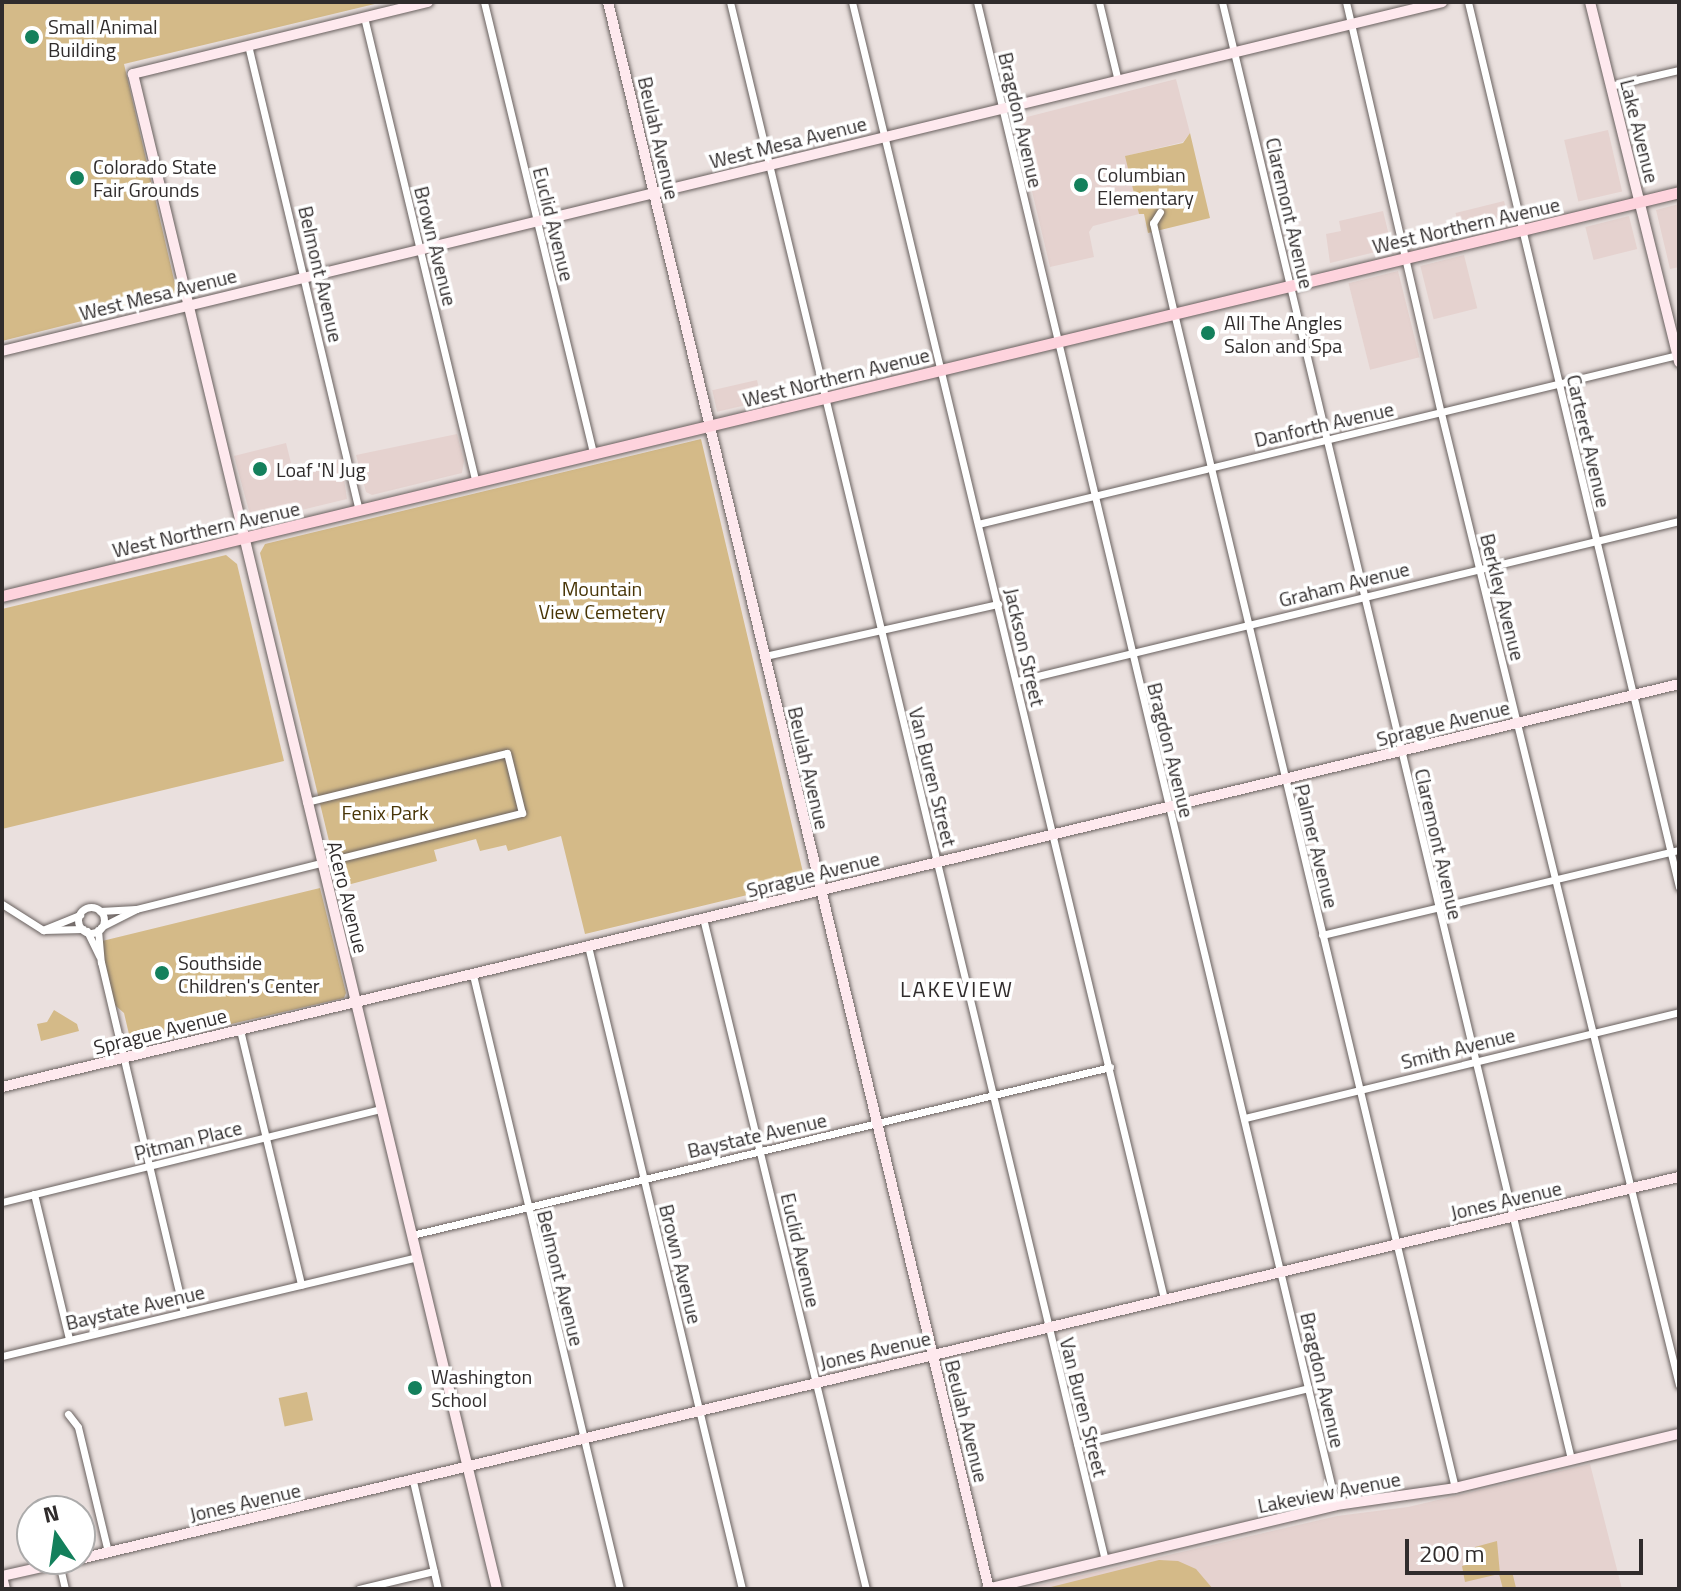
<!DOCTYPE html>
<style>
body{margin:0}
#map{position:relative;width:1681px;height:1591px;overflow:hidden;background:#eae0de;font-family:"Titillium Web",sans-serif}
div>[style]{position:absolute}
.built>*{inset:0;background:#e5d2cf;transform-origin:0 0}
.green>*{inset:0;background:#d4ba88;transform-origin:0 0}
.roads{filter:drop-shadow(0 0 2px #69615f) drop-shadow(0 0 2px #69615f)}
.street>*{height:7px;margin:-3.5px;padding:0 3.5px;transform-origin:3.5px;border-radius:3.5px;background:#fff}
.street>.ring{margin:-3.5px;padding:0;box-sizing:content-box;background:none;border:7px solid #fff;border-radius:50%}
.secondary>*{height:10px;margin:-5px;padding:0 5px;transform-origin:5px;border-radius:5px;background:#fee9ee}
.primary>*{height:11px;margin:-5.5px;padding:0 5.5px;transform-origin:5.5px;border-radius:5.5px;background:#fed3dd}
.dots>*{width:22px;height:22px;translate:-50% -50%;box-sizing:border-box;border:4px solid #fff;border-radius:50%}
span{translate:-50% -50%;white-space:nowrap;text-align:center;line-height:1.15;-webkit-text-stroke:7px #fff;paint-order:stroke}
.poi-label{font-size:20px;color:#302c2c}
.left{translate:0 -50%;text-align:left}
.street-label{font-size:20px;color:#302c2c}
.park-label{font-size:20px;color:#483507}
.neighbourhood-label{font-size:22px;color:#302c2c;letter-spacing:2px}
.frame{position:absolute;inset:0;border:4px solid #302c2c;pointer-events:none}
.north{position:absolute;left:16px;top:1495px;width:80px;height:80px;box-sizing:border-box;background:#fff;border:2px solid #acabab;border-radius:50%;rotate:347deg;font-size:22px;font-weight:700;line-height:32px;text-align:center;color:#302c2c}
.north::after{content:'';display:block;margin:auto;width:28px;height:36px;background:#14805c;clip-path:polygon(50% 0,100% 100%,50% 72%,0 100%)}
.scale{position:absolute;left:1405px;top:1539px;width:238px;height:36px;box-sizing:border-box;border:4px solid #302c2c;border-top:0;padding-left:10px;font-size:24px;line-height:28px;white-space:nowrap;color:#302c2c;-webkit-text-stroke:6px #fff;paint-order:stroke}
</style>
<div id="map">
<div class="built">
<div style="clip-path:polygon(1176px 79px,1190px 133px,1183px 142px,1126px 156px,1139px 214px,1093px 226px,1089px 232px,1094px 257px,1050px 267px,1015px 120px)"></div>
<div style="left:1608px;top:130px;width:63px;height:45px;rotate:77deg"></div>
<div style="left:1504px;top:201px;width:21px;height:50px;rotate:76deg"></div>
<div style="clip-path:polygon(1679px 204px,1679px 267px,1670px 269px,1656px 210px)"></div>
<div style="clip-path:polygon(1383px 211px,1392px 248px,1330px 263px,1326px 234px,1341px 231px,1339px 221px)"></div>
<div style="left:1629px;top:216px;width:34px;height:45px;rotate:76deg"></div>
<div style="left:1464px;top:255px;width:55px;height:45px;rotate:76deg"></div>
<div style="left:1398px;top:271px;width:89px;height:51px;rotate:76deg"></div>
<div style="left:757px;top:380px;width:22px;height:46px;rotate:77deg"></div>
<div style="clip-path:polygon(457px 434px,464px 461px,462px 473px,372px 495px,366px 492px,356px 455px)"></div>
<div style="clip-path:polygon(286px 443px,293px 471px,341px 459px,347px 499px,252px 522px,234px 456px)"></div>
<div style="clip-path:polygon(1590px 1464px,1622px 1589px,1022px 1589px,1337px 1516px,1408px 1507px)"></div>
</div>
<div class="green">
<div style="clip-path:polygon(2px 2px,383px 2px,124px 64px,178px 297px,2px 341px)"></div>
<div style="clip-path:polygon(1190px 133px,1210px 218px,1148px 233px,1144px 214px,1139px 214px,1125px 156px,1183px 143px)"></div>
<div style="clip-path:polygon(701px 439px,805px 881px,585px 934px,561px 836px,508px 851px,506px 845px,480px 851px,476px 839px,434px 850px,437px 861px,340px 887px,260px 553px,265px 544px)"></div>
<div style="clip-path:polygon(226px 555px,237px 564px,284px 761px,2px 829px,2px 609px)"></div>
<div style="clip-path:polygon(320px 888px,346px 993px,344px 998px,132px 1047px,124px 1013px,109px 1000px,94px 943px)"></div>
<div style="clip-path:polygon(54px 1010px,77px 1024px,79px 1031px,41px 1041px,37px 1024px,47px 1022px)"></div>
<div style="left:307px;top:1392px;width:29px;height:29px;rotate:78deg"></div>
<div style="clip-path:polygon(1497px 1541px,1500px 1574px,1512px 1571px,1516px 1588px,1503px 1589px,1499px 1574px,1465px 1582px,1462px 1566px,1478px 1562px,1475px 1547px)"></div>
<div style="clip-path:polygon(1159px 1560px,1178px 1561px,1196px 1569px,1213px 1589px,1043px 1589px)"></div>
</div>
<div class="roads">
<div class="street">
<div style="left:484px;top:2px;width:464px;rotate:76.4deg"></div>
<div style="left:730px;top:2px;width:1602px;rotate:76.47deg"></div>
<div style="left:852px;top:2px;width:1334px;rotate:76.47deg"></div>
<div style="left:977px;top:2px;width:1545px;rotate:76.57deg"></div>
<div style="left:1099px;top:2px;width:81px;rotate:76.5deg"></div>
<div style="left:1222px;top:2px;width:1498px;rotate:76.53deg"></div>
<div style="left:1346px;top:2px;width:422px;rotate:77deg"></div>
<div style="left:1441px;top:413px;width:1001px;rotate:76.24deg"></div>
<div style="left:1468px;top:2px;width:910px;rotate:76.59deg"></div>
<div style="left:364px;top:17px;width:478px;rotate:76.5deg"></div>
<div style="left:248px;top:45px;width:478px;rotate:76.6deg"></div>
<div style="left:1610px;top:86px;width:71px;rotate:-13.1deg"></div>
<div style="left:1160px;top:212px;width:13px;rotate:122deg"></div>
<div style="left:1153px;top:223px;width:92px;rotate:76.9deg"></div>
<div style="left:1174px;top:313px;width:1208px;rotate:76.55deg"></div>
<div style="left:978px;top:524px;width:719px;rotate:-13.59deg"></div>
<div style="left:765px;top:656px;width:239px;rotate:-12.6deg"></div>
<div style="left:1017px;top:681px;width:681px;rotate:-13.59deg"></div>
<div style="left:2px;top:904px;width:49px;rotate:32.4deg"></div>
<div style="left:43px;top:930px;width:40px;rotate:-1.4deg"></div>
<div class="ring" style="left:78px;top:907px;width:19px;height:19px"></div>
<div style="left:100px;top:911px;width:36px;rotate:-3deg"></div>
<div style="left:703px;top:918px;width:691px;rotate:76.35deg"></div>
<div style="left:101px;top:927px;width:39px;rotate:-27deg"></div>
<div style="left:136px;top:909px;width:398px;rotate:-14deg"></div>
<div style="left:522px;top:813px;width:62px;rotate:-104deg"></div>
<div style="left:507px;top:753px;width:207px;rotate:166.3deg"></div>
<div style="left:45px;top:929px;width:38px;rotate:-22deg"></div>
<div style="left:98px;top:930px;width:32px;rotate:85deg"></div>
<div style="left:101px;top:962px;width:360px;rotate:76.7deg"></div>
<div style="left:87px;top:931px;width:28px;rotate:64deg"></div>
<div style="left:1322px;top:935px;width:367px;rotate:-13.4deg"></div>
<div style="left:588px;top:946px;width:661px;rotate:76.53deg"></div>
<div style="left:473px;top:975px;width:631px;rotate:76.54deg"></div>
<div style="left:240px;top:1030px;width:262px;rotate:76.5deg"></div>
<div style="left:1245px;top:1118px;width:447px;rotate:-13.7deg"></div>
<div style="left:34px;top:1194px;width:149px;rotate:76.4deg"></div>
<div style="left:2px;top:1202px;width:390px;rotate:-13.8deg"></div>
<div style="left:412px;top:1235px;width:718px;rotate:-13.53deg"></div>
<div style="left:2px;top:1356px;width:427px;rotate:-13.4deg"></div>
<div style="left:68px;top:1414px;width:16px;rotate:52deg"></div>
<div style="left:78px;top:1427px;width:129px;rotate:76.5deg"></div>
<div style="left:1077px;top:1444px;width:238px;rotate:-13.6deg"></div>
<div style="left:413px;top:1481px;width:111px;rotate:77deg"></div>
<div style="left:59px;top:1563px;width:27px;rotate:77deg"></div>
<div style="left:359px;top:1589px;width:77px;rotate:-13.5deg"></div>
</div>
<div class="secondary">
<div style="left:428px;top:2px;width:304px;rotate:166.3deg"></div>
<div style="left:133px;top:74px;width:1558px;rotate:76.49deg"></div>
<div style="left:608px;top:2px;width:1632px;rotate:76.5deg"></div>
<div style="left:1590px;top:2px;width:371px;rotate:76.1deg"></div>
<div style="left:2px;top:351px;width:1482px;rotate:-13.62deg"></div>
<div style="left:2px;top:1087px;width:1725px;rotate:-13.51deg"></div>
<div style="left:80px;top:1559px;width:1644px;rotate:-13.44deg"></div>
<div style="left:5px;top:1589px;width:13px;rotate:-103deg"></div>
<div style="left:2px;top:1576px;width:78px;rotate:-12.6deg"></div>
<div style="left:987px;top:1589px;width:359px;rotate:-13.5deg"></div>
<div style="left:1336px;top:1505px;width:120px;rotate:-8.1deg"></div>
<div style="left:1455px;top:1488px;width:230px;rotate:-13.6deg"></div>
</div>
<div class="primary">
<div style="left:2px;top:596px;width:1725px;rotate:-13.54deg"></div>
</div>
</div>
<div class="dots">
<div style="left:32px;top:37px;background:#14805c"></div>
<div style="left:77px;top:178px;background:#14805c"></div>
<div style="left:1081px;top:185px;background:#14805c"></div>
<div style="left:1208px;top:333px;background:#14805c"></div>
<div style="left:260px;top:469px;background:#14805c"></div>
<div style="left:162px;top:973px;background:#14805c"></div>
<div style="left:415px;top:1388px;background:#14805c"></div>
</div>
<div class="poi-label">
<span class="left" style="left:48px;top:38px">Small Animal<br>Building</span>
<span class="left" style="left:93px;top:178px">Colorado State<br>Fair Grounds</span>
<span class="left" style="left:1097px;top:186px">Columbian<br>Elementary</span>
<span class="left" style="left:1224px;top:334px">All The Angles<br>Salon and Spa</span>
<span class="left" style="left:276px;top:469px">Loaf 'N Jug</span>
<span class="left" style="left:178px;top:974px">Southside<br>Children's Center</span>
<span class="left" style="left:431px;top:1388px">Washington<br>School</span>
</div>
<div class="street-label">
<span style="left:1021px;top:120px;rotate:77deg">Bragdon Avenue</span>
<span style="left:1640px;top:131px;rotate:76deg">Lake Avenue</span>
<span style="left:659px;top:138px;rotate:77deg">Beulah Avenue</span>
<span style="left:788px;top:142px;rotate:-14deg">West Mesa Avenue</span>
<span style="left:1290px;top:213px;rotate:77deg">Claremont Avenue</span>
<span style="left:554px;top:224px;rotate:76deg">Euclid Avenue</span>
<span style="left:1466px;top:225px;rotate:-13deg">West Northern Avenue</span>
<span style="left:436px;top:246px;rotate:76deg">Brown Avenue</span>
<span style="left:321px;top:274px;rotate:77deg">Belmont Avenue</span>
<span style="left:158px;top:294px;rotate:-14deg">West Mesa Avenue</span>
<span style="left:836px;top:377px;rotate:-14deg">West Northern Avenue</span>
<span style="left:1324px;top:424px;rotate:-13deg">Danforth Avenue</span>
<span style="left:1589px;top:441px;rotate:77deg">Carteret Avenue</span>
<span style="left:206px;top:529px;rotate:-13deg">West Northern Avenue</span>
<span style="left:1344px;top:584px;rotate:-14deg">Graham Avenue</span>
<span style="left:1503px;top:597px;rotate:76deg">Berkley Avenue</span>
<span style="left:1025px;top:647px;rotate:77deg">Jackson Street</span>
<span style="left:1443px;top:723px;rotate:-14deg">Sprague Avenue</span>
<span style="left:1171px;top:750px;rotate:76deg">Bragdon Avenue</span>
<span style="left:809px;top:768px;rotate:77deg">Beulah Avenue</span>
<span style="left:933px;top:777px;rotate:76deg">Van Buren Street</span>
<span style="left:1439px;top:844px;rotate:77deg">Claremont Avenue</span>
<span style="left:1317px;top:846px;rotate:76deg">Palmer Avenue</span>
<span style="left:813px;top:874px;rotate:-14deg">Sprague Avenue</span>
<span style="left:348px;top:897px;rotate:76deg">Acero Avenue</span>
<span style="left:160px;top:1031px;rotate:-14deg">Sprague Avenue</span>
<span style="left:1458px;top:1048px;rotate:-14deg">Smith Avenue</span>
<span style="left:757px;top:1135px;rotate:-13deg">Baystate Avenue</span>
<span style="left:188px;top:1140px;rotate:-14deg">Pitman Place</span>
<span style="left:1506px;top:1200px;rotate:-13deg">Jones Avenue</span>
<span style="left:801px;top:1250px;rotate:77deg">Euclid Avenue</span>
<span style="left:681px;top:1264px;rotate:76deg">Brown Avenue</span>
<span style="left:561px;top:1278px;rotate:76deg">Belmont Avenue</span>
<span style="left:135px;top:1307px;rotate:-13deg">Baystate Avenue</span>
<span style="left:875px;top:1350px;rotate:-13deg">Jones Avenue</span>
<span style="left:1323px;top:1380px;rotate:77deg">Bragdon Avenue</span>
<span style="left:1084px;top:1407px;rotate:76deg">Van Buren Street</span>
<span style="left:967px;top:1421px;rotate:76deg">Beulah Avenue</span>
<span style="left:1329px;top:1492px;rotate:-11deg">Lakeview Avenue</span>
<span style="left:245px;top:1502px;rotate:-13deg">Jones Avenue</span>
</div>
<div class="park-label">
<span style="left:602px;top:600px">Mountain<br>View Cemetery</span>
<span style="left:385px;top:812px">Fenix Park</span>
</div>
<div class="neighbourhood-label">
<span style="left:957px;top:990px">LAKEVIEW</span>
</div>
<div class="frame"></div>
<div class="north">N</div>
<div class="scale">200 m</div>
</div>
